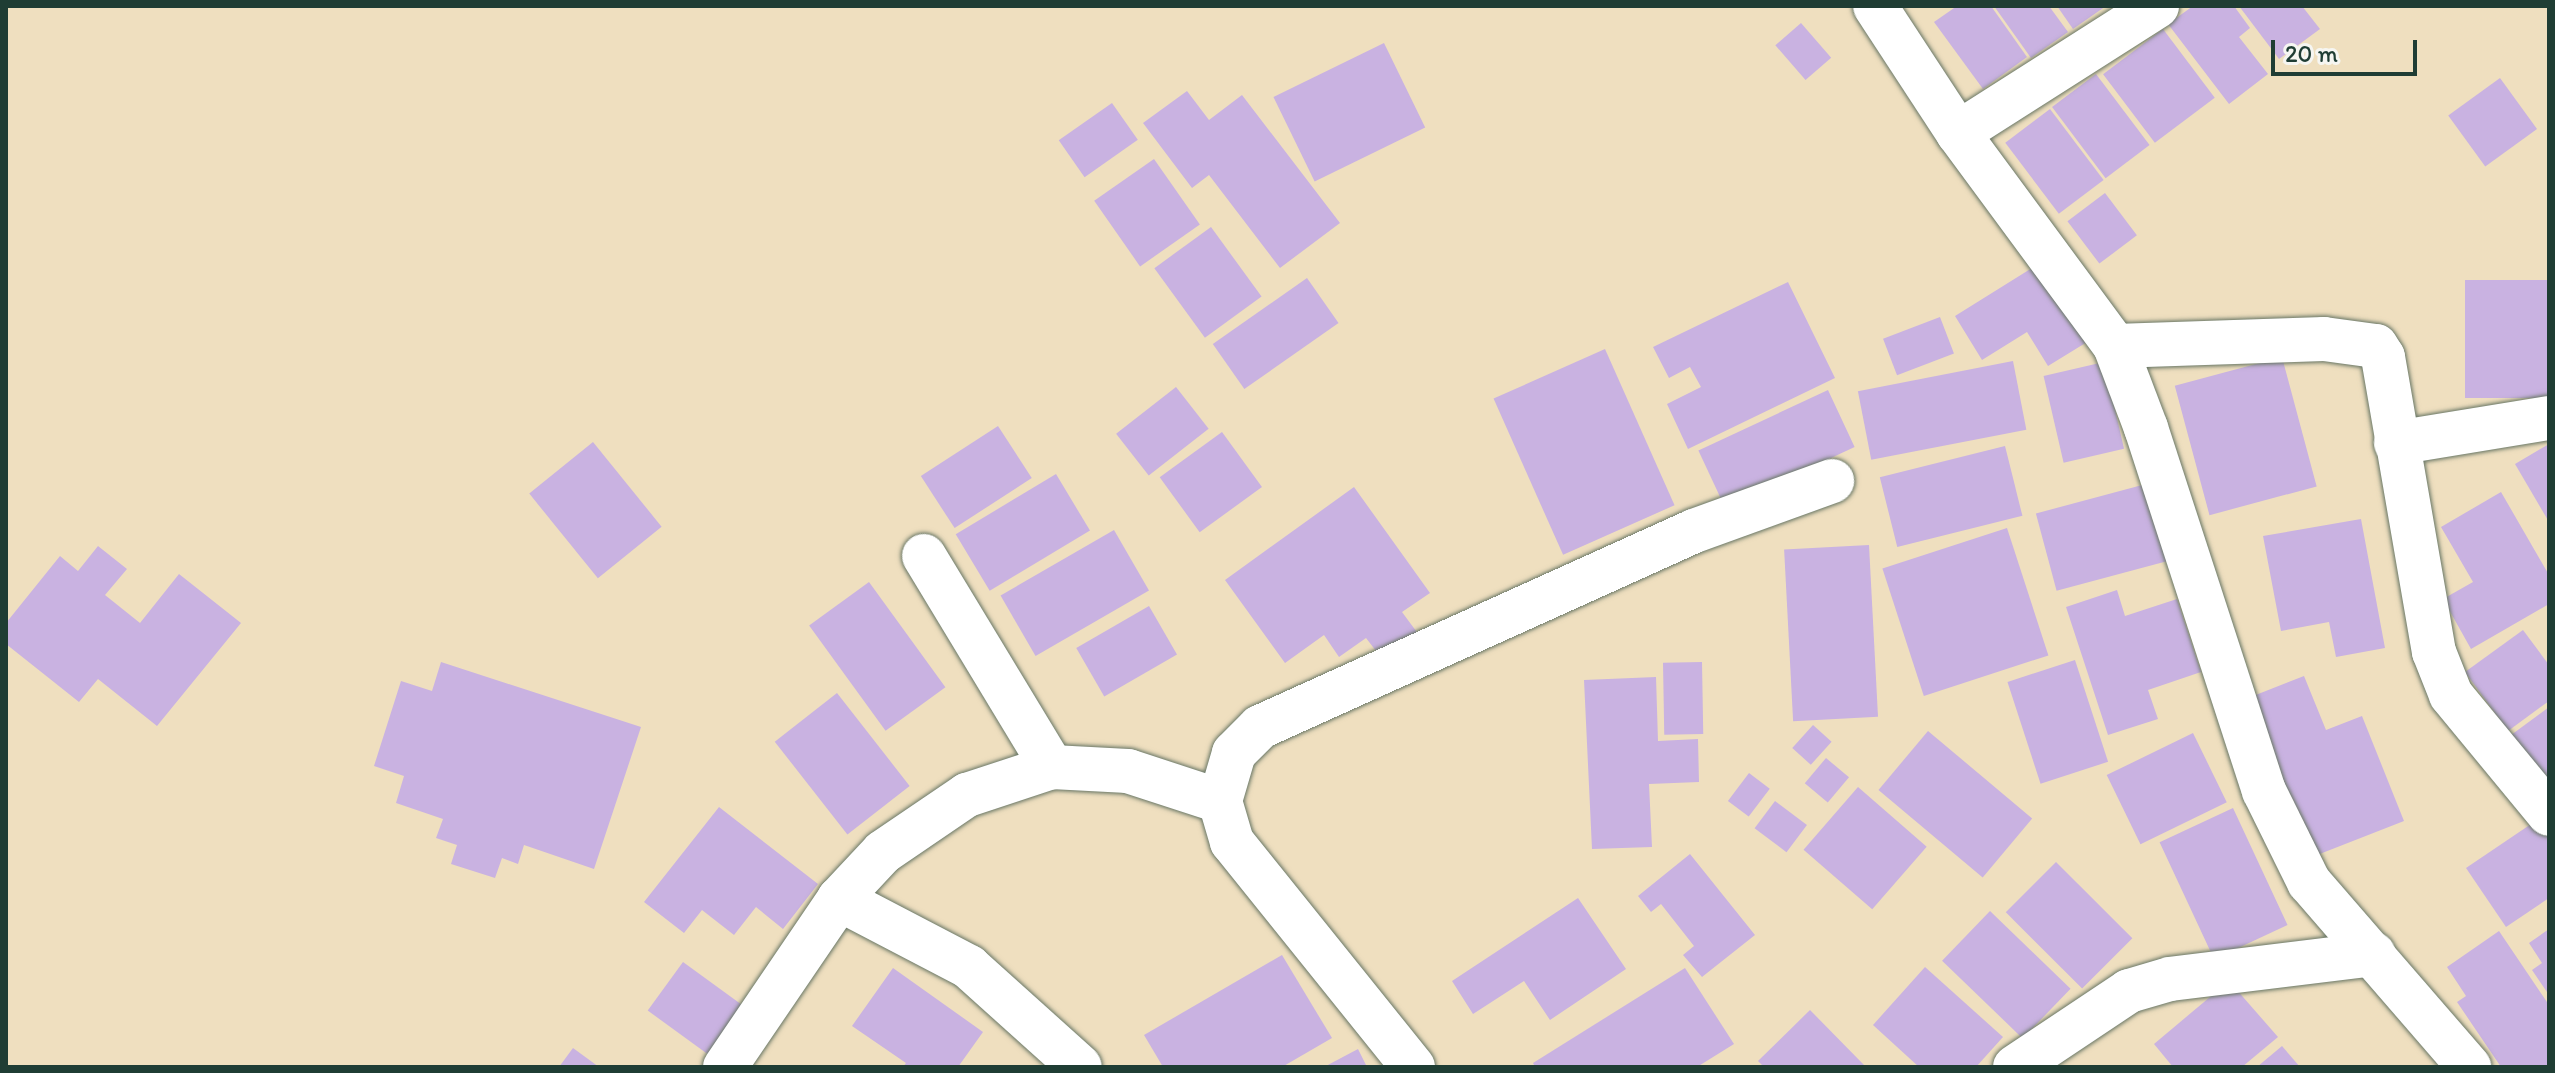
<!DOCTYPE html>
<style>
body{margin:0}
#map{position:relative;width:2555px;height:1073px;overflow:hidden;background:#efdfbf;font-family:Itim,sans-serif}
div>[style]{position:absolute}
.building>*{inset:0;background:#c9b2e1;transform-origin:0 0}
.roads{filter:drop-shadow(0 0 2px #687665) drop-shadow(0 0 2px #687665)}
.street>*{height:44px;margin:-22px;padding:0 22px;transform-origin:22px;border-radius:22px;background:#fff}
span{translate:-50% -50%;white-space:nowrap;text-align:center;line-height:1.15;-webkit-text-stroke:8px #f6f6f2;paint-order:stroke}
.frame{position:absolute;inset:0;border:8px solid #1f3d34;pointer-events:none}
.scale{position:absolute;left:2271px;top:40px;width:146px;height:36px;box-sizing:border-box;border:4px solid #1f3d34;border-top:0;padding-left:10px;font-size:24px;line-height:28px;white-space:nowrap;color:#1f3d34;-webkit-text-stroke:6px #f6f6f2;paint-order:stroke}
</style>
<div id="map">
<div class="building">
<div style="clip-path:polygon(1957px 6px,1991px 6px,2027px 57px,1983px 89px,1934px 22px)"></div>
<div style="clip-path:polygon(1994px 6px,2049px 6px,2068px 32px,2031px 58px)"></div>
<div style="clip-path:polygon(2057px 6px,2106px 6px,2073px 29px)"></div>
<div style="clip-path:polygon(2193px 6px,2234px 6px,2250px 28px,2239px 37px,2268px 74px,2229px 104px,2168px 24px)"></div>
<div style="clip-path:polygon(2239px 6px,2302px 6px,2320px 29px,2279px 59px)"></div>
<div style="left:1801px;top:23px;width:46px;height:34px;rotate:49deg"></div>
<div style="left:2163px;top:29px;width:86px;height:75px;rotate:53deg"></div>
<div style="left:1384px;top:43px;width:94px;height:123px;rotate:64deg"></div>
<div style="left:2096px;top:74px;width:89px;height:55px;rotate:53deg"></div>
<div style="left:2500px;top:78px;width:63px;height:64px;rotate:54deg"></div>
<div style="clip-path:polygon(1187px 91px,1209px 120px,1242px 95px,1340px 223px,1280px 268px,1209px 175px,1192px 188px,1143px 123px)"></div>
<div style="left:1112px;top:103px;width:45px;height:65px;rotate:55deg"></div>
<div style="left:2050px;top:109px;width:89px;height:56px;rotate:53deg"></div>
<div style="left:1154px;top:159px;width:80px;height:73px;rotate:55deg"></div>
<div style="left:2105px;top:193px;width:53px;height:47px;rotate:53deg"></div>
<div style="left:1211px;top:227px;width:86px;height:70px;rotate:54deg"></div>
<div style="clip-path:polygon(2043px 261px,2092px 339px,2048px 366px,2027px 332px,1982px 360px,1955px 316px)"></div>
<div style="left:1307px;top:278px;width:55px;height:115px;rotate:55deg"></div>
<div style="left:2549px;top:280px;width:118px;height:84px;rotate:90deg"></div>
<div style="clip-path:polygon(1788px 282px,1835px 378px,1688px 449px,1667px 404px,1701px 387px,1690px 367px,1669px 378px,1653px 347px)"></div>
<div style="left:1940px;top:317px;width:39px;height:61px;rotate:69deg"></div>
<div style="left:1605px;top:349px;width:171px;height:122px;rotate:66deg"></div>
<div style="left:2282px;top:357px;width:134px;height:111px;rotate:75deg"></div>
<div style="left:2013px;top:361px;width:70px;height:158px;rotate:79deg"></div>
<div style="left:2104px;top:362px;width:89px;height:62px;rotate:77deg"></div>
<div style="left:1176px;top:387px;width:53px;height:76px;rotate:52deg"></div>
<div style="left:1828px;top:390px;width:63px;height:143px;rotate:65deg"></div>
<div style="left:998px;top:426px;width:62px;height:92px;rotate:57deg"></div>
<div style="left:1222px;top:432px;width:68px;height:77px;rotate:54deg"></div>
<div style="left:593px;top:442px;width:109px;height:82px;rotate:51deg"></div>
<div style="clip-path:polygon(2549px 444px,2549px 522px,2515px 464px)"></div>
<div style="left:2005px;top:446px;width:72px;height:129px;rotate:76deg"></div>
<div style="left:1056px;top:474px;width:66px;height:117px;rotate:59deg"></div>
<div style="left:2146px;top:484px;width:80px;height:114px;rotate:75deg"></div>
<div style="clip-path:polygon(1354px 487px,1430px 593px,1402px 612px,1419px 635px,1383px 660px,1366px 638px,1339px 657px,1324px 635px,1285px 663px,1225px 580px)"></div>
<div style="clip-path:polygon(2501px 492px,2549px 575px,2549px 604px,2471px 649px,2443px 599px,2473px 582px,2441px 527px)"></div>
<div style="clip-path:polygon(2361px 519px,2385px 648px,2336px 657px,2329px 622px,2281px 631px,2263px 536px)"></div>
<div style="left:2007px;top:528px;width:134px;height:131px;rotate:72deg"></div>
<div style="left:1114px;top:530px;width:70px;height:131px;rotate:60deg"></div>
<div style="left:1869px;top:545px;width:172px;height:85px;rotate:87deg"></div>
<div style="clip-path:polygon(98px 546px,127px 569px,105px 595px,140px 623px,179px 574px,241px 623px,157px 726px,98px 679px,79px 702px,6px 644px,6px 623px,60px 556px,78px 571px)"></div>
<div style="left:869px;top:582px;width:130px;height:74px;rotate:54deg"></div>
<div style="clip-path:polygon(2117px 590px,2125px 616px,2177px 599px,2201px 672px,2148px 690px,2158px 719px,2108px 735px,2066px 607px)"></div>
<div style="left:1149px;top:606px;width:56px;height:84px;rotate:60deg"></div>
<div style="clip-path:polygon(2523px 630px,2549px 665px,2549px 701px,2508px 731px,2465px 672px)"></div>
<div style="left:2075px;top:660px;width:107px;height:71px;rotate:72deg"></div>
<div style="clip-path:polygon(441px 662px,641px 727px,594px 869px,524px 845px,518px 864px,502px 858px,495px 878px,451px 864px,457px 845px,436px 838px,443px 819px,396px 803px,404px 776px,374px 766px,401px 681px,432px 691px)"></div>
<div style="left:1702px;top:662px;width:72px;height:39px;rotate:89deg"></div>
<div style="clip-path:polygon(2304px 676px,2326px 730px,2362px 716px,2404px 821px,2312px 857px,2248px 698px)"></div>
<div style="clip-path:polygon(1656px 677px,1658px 741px,1698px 739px,1699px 782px,1649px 784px,1652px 847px,1592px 849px,1584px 680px)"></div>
<div style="left:837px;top:693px;width:118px;height:79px;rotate:52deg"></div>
<div style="clip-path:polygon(2549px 707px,2549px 779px,2542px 784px,2507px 738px)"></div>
<div style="left:1813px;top:725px;width:25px;height:31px;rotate:42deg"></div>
<div style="left:1928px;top:731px;width:136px;height:77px;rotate:40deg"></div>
<div style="left:2193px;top:733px;width:77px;height:96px;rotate:64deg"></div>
<div style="left:1826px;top:758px;width:30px;height:33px;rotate:40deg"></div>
<div style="left:1749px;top:773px;width:26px;height:35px;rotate:37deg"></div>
<div style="left:1858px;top:787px;width:91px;height:83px;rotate:41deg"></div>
<div style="left:1775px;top:801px;width:40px;height:34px;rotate:37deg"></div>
<div style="clip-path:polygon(719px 807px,818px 884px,783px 929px,756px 907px,734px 935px,702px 910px,684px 933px,644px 902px)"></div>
<div style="left:2233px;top:808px;width:129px;height:81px;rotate:65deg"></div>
<div style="clip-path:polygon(2540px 818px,2549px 831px,2549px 898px,2506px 927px,2466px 868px)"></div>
<div style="clip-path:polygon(1690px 854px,1755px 935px,1702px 977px,1683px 955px,1694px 946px,1661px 904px,1651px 912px,1638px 896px)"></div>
<div style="left:2056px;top:862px;width:108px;height:71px;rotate:45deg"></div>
<div style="clip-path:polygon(1578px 898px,1626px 969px,1550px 1020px,1524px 981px,1473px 1014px,1452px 981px)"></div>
<div style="left:1990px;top:911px;width:112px;height:69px;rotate:44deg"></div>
<div style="clip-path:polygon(2549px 929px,2549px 995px,2532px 970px,2542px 963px,2529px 943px)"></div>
<div style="clip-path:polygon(2499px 931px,2549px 1005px,2549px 1067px,2501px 1067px,2457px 1002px,2466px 996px,2447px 967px)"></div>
<div style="clip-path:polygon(1282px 955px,1332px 1038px,1282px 1067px,1163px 1067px,1144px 1035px)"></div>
<div style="left:683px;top:962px;width:82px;height:60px;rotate:36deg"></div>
<div style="clip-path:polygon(1925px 967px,2003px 1037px,1976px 1067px,1919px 1067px,1873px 1025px)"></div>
<div style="clip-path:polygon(893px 968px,983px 1032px,958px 1067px,903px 1067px,906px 1063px,852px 1026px)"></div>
<div style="clip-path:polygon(1685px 968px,1734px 1044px,1697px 1067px,1535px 1067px,1533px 1063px)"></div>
<div style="clip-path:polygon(2229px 981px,2278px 1037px,2242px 1067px,2173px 1067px,2154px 1044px)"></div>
<div style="clip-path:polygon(1810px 1010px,1866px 1067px,1764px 1067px,1758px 1061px)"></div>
<div style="clip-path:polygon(2282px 1046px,2300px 1067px,2257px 1067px)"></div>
<div style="clip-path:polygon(573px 1048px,599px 1067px,559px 1067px)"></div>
<div style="clip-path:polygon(1358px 1049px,1367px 1067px,1324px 1067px)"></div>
</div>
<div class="roads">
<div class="street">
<div style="left:1875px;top:6px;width:152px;rotate:56.8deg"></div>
<div style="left:1958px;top:133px;width:265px;rotate:53.6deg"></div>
<div style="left:2115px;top:346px;width:88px;rotate:69.3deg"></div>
<div style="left:2146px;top:428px;width:382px;rotate:72deg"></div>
<div style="left:2264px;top:791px;width:102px;rotate:63.7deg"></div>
<div style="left:2309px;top:882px;width:245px;rotate:49.1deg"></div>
<div style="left:1958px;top:133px;width:236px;rotate:-32.5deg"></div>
<div style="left:2115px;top:346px;width:209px;rotate:-1.9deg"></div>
<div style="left:2324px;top:339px;width:52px;rotate:7.7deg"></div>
<div style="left:2376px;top:346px;width:13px;rotate:58deg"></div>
<div style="left:2383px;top:357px;width:299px;rotate:80.2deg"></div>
<div style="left:2434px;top:652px;width:46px;rotate:68.4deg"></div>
<div style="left:2451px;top:695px;width:154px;rotate:50.5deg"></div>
<div style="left:2396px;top:443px;width:155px;rotate:-9.3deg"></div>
<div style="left:924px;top:556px;width:247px;rotate:58.8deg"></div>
<div style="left:839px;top:899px;width:147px;rotate:27.6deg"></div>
<div style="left:969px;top:967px;width:149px;rotate:42deg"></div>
<div style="left:725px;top:1067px;width:203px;rotate:-55.8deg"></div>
<div style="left:839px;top:899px;width:64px;rotate:-46.9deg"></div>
<div style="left:883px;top:852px;width:102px;rotate:-34.2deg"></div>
<div style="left:967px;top:795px;width:89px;rotate:-18.2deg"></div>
<div style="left:1052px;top:767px;width:76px;rotate:3deg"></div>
<div style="left:1128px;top:771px;width:97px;rotate:18.1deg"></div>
<div style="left:1413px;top:1067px;width:289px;rotate:-128.8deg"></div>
<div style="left:1232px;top:842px;width:43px;rotate:-106.3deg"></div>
<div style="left:1220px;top:801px;width:50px;rotate:-73.7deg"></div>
<div style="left:1234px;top:753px;width:37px;rotate:-45deg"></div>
<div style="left:1260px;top:727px;width:476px;rotate:-24.3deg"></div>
<div style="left:1694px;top:531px;width:147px;rotate:-19.9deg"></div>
<div style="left:2015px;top:1067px;width:137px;rotate:-33.7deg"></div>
<div style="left:2129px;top:991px;width:43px;rotate:-16.3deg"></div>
<div style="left:2170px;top:979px;width:205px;rotate:-7deg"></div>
</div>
</div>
<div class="frame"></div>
<div class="scale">20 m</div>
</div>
